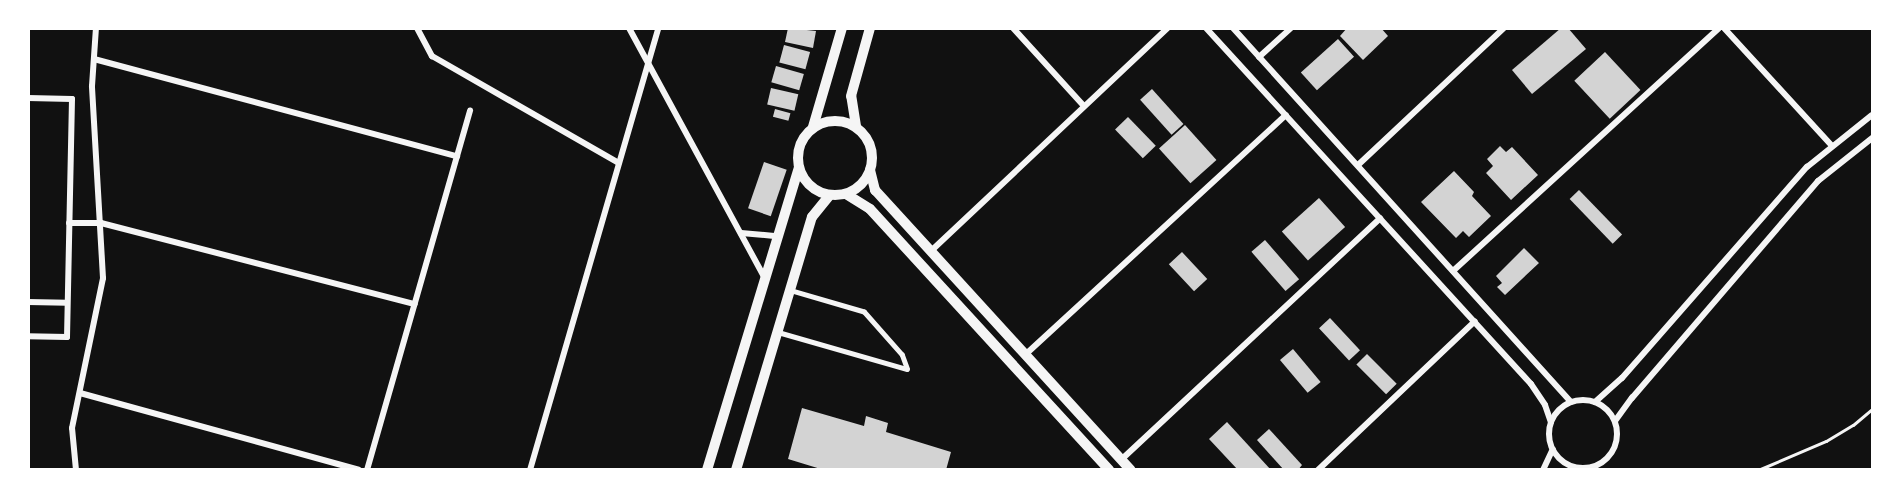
<!DOCTYPE html>
<style>
body{margin:0}
#map{position:relative;width:1901px;height:498px;overflow:hidden;background:#111;font-family:Quicksand,sans-serif}
div>[style]{position:absolute}
.building>*{inset:0;background:#d3d3d3;transform-origin:0 0}
.path>*{height:3px;margin:-1.5px;padding:0 1.5px;transform-origin:1.5px;border-radius:1.5px;background:#f5f5f5}
.service>*{height:4.5px;margin:-2.25px;padding:0 2.25px;transform-origin:2.25px;border-radius:2.25px;background:#f5f5f5}
.minor>*{height:6px;margin:-3px;padding:0 3px;transform-origin:3px;border-radius:3px;background:#f5f5f5}
.minor>.ring{margin:-3px;padding:0;box-sizing:content-box;background:none;border:6px solid #f5f5f5;border-radius:50%}
.tertiary>*{height:10px;margin:-5px;padding:0 5px;transform-origin:5px;border-radius:5px;background:#f5f5f5}
.tertiary>.ring{margin:-5px;padding:0;box-sizing:content-box;background:none;border:10px solid #f5f5f5;border-radius:50%}
span{translate:-50% -50%;white-space:nowrap;text-align:center;line-height:1.15;-webkit-text-stroke:6px #fff;paint-order:stroke}
.frame{position:absolute;inset:0;border:30px solid #fff;pointer-events:none}
</style>
<div id="map">
<div class="building">
<div style="clip-path:polygon(788px 28px,816px 31px,813px 48px,785px 42px)"></div>
<div style="clip-path:polygon(1347px 28px,1381px 28px,1388px 36px,1363px 60px,1340px 36px)"></div>
<div style="clip-path:polygon(1561px 28px,1568px 28px,1586px 49px,1532px 94px,1512px 70px)"></div>
<div style="left:1338px;top:39px;width:24px;height:50px;rotate:48deg"></div>
<div style="left:784px;top:45px;width:27px;height:18px;rotate:15deg"></div>
<div style="left:1605px;top:52px;width:52px;height:42px;rotate:47deg"></div>
<div style="left:776px;top:66px;width:29px;height:17px;rotate:16deg"></div>
<div style="left:771px;top:88px;width:28px;height:17px;rotate:13deg"></div>
<div style="left:1152px;top:89px;width:47px;height:16px;rotate:48deg"></div>
<div style="left:775px;top:109px;width:16px;height:8px;rotate:15deg"></div>
<div style="left:1128px;top:117px;width:40px;height:18px;rotate:46deg"></div>
<div style="left:1185px;top:125px;width:47px;height:35px;rotate:48deg"></div>
<div style="clip-path:polygon(1500px 146px,1506px 152px,1512px 147px,1538px 175px,1511px 200px,1486px 173px,1493px 166px,1487px 159px)"></div>
<div style="left:764px;top:162px;width:24px;height:49px;rotate:19deg"></div>
<div style="clip-path:polygon(1454px 171px,1474px 192px,1472px 196px,1491px 216px,1469px 237px,1463px 231px,1456px 238px,1421px 202px)"></div>
<div style="left:1579px;top:190px;width:62px;height:13px;rotate:46deg"></div>
<div style="left:1319px;top:198px;width:39px;height:50px;rotate:48deg"></div>
<div style="left:1265px;top:240px;width:52px;height:18px;rotate:49deg"></div>
<div style="clip-path:polygon(1524px 248px,1539px 263px,1505px 295px,1497px 287px,1502px 283px,1496px 276px)"></div>
<div style="left:1182px;top:252px;width:37px;height:18px;rotate:47deg"></div>
<div style="left:1330px;top:318px;width:44px;height:15px;rotate:47deg"></div>
<div style="left:1293px;top:349px;width:43px;height:17px;rotate:50deg"></div>
<div style="left:1367px;top:354px;width:42px;height:15px;rotate:45deg"></div>
<div style="clip-path:polygon(802px 408px,864px 426px,866px 416px,888px 423px,886px 432px,951px 452px,946px 470px,824px 470px,788px 459px)"></div>
<div style="clip-path:polygon(1227px 422px,1271px 470px,1238px 470px,1209px 439px)"></div>
<div style="clip-path:polygon(1269px 429px,1302px 465px,1298px 470px,1284px 470px,1257px 440px)"></div>
</div>
<div class="path">
<div style="left:1758px;top:470px;width:74px;rotate:-23.1deg"></div>
<div style="left:1826px;top:441px;width:31px;rotate:-31deg"></div>
<div style="left:1853px;top:425px;width:25px;rotate:-40deg"></div>
</div>
<div class="service">
<div style="left:778px;top:332px;width:134px;rotate:16deg"></div>
<div style="left:907px;top:369px;width:15px;rotate:-110deg"></div>
<div style="left:902px;top:355px;width:57px;rotate:-131.5deg"></div>
<div style="left:864px;top:312px;width:75px;rotate:-163.7deg"></div>
</div>
<div class="minor">
<div style="left:417px;top:28px;width:32px;rotate:62deg"></div>
<div style="left:432px;top:56px;width:213px;rotate:29.8deg"></div>
<div style="left:629px;top:28px;width:285px;rotate:61.5deg"></div>
<div style="left:1013px;top:28px;width:105px;rotate:47.7deg"></div>
<div style="left:1206px;top:28px;width:482px;rotate:47.6deg"></div>
<div style="left:1531px;top:384px;width:25px;rotate:56deg"></div>
<div style="left:1545px;top:405px;width:18px;rotate:71deg"></div>
<div style="left:1233px;top:28px;width:504px;rotate:47.89deg"></div>
<div style="left:1724px;top:28px;width:160px;rotate:47.5deg"></div>
<div style="left:1259px;top:57px;width:43px;rotate:-42.2deg"></div>
<div style="left:94px;top:59px;width:376px;rotate:15deg"></div>
<div style="left:28px;top:98px;width:44px;rotate:1.3deg"></div>
<div style="left:72px;top:99px;width:238px;rotate:91.2deg"></div>
<div style="left:67px;top:337px;width:39px;rotate:-179deg"></div>
<div style="left:1358px;top:165px;width:200px;rotate:-43.2deg"></div>
<div style="left:69px;top:223px;width:32px"></div>
<div style="left:101px;top:223px;width:324px;rotate:14.5deg"></div>
<div style="left:741px;top:233px;width:36px;rotate:5deg"></div>
<div style="left:931px;top:251px;width:325px;rotate:-43.3deg"></div>
<div style="left:1453px;top:271px;width:360px;rotate:-42.4deg"></div>
<div style="left:28px;top:302px;width:39px;rotate:1deg"></div>
<div style="left:1026px;top:354px;width:353px;rotate:-42.6deg"></div>
<div style="left:80px;top:393px;width:289px;rotate:15.4deg"></div>
<div class="ring" style="left:1549px;top:400px;width:62px;height:62px"></div>
<div style="left:1595px;top:402px;width:36px;rotate:-42deg"></div>
<div style="left:1622px;top:378px;width:281px;rotate:-48.8deg"></div>
<div style="left:1807px;top:167px;width:83px;rotate:-38.7deg"></div>
<div style="left:1615px;top:421px;width:29px;rotate:-54deg"></div>
<div style="left:1632px;top:398px;width:286px;rotate:-49.4deg"></div>
<div style="left:1818px;top:181px;width:69px;rotate:-38.5deg"></div>
<div style="left:1122px;top:459px;width:353px;rotate:-43deg"></div>
<div style="left:76px;top:470px;width:42px;rotate:-95.4deg"></div>
<div style="left:72px;top:428px;width:153px;rotate:-78.3deg"></div>
<div style="left:103px;top:278px;width:192px;rotate:-93.3deg"></div>
<div style="left:92px;top:86px;width:58px;rotate:-86.1deg"></div>
<div style="left:367px;top:470px;width:374px;rotate:-74deg"></div>
<div style="left:530px;top:470px;width:460px;rotate:-73.8deg"></div>
<div style="left:1318px;top:470px;width:216px;rotate:-43.5deg"></div>
<div style="left:1543px;top:470px;width:23px;rotate:-65deg"></div>
</div>
<div class="tertiary">
<div class="ring" style="left:798px;top:121px;width:64px;height:64px"></div>
<div style="left:856px;top:126px;width:30px;rotate:-99deg"></div>
<div style="left:851px;top:96px;width:71px;rotate:-74.4deg"></div>
<div style="left:813px;top:127px;width:103px;rotate:-73.7deg"></div>
<div style="left:870px;top:170px;width:21px;rotate:76deg"></div>
<div style="left:875px;top:190px;width:379px;rotate:47.6deg"></div>
<div style="left:846px;top:194px;width:28px;rotate:32deg"></div>
<div style="left:870px;top:209px;width:354px;rotate:47.5deg"></div>
<div style="left:707px;top:470px;width:316px;rotate:-73.1deg"></div>
<div style="left:736px;top:470px;width:264px;rotate:-73.3deg"></div>
<div style="left:812px;top:217px;width:28px;rotate:-51deg"></div>
</div>
<div class="frame"></div>
</div>
